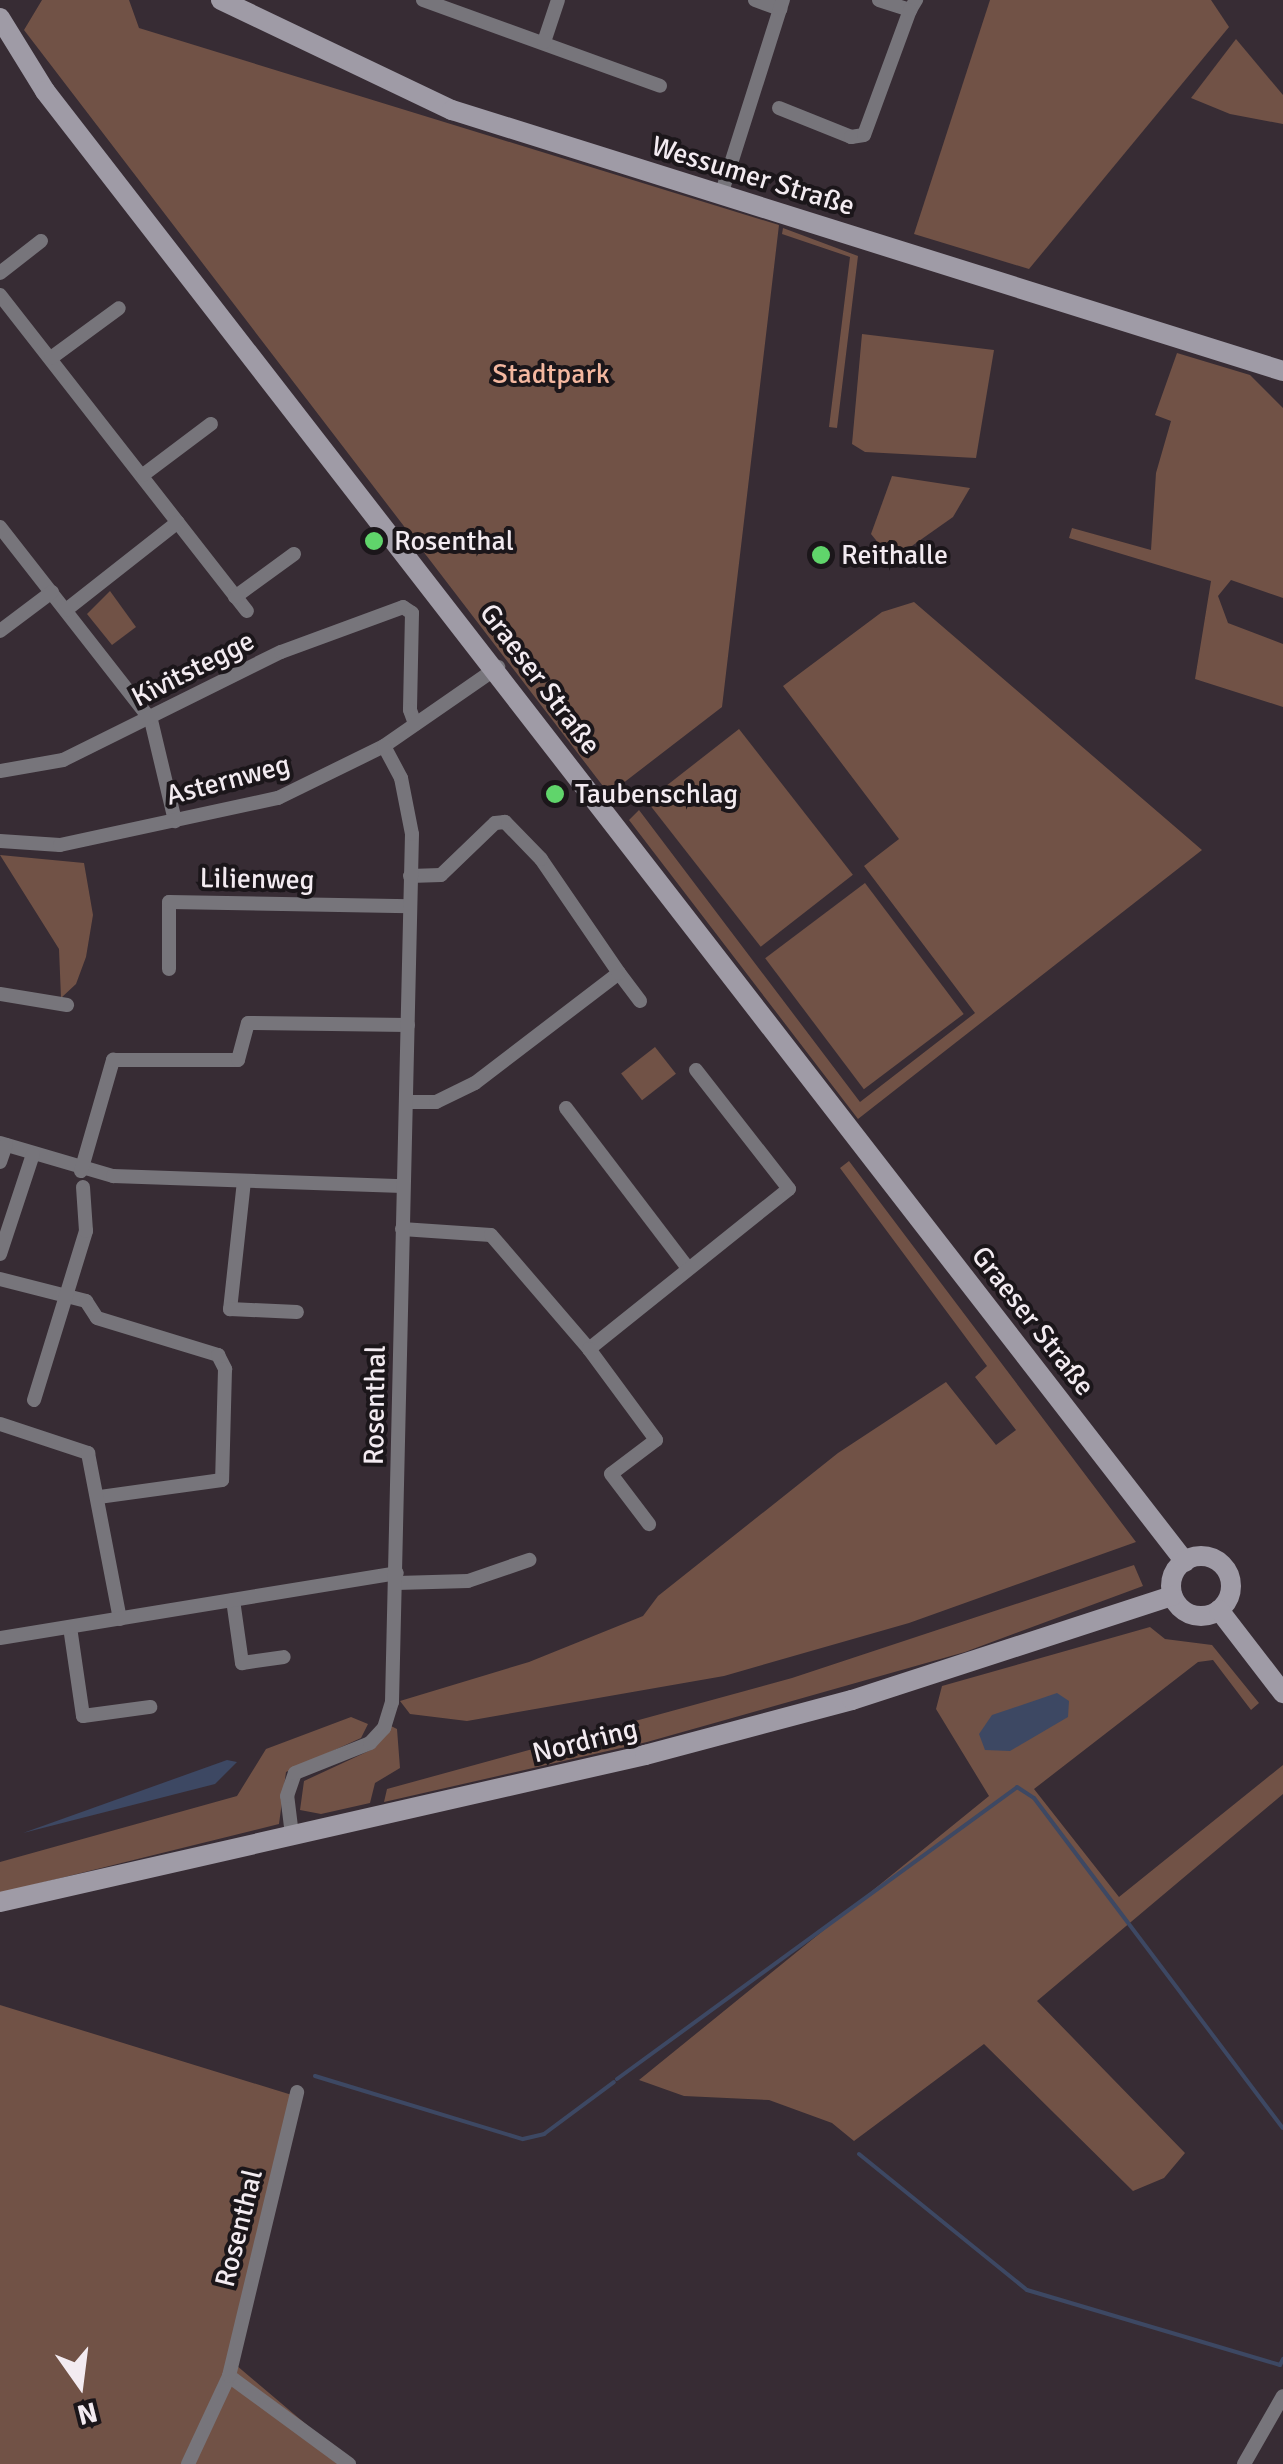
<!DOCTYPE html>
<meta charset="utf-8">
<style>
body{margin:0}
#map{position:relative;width:1283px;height:2464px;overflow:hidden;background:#372c34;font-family:Signika,sans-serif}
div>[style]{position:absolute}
.green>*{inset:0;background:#715246;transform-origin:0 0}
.water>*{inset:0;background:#3d4863}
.stream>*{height:4px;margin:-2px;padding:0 2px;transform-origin:2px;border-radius:2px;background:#3d4863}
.minor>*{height:14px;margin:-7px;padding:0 7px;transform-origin:7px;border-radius:7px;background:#77757b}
.secondary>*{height:20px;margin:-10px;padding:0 10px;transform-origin:10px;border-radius:10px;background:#9f9ba6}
.secondary>.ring{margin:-10px;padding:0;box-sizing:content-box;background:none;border:20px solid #9f9ba6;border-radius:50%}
.dots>*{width:28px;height:28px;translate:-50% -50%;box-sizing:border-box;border:5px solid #1b161a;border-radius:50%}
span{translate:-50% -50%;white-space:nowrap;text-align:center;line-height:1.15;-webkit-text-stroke:8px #1b161a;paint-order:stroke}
.street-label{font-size:28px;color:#f3ebf1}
.park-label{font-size:28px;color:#f4b8a0}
.poi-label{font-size:28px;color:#f3ebf1}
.left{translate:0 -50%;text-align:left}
.north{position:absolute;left:30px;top:2334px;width:100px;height:100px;-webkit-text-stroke:8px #1b161a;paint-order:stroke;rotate:166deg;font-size:28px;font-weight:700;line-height:40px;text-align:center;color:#f3ebf1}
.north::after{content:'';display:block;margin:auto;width:35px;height:45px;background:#f3ebf1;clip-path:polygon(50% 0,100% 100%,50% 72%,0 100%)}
</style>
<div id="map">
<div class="green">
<div style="clip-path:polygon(42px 0,129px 0,139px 28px,779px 225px,722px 707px,609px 794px,24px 30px)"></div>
<div style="clip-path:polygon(990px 0,1211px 0,1229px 27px,1029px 269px,914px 234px)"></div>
<div style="clip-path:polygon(1236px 39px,1283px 95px,1283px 124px,1230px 114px,1191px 98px)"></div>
<div style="clip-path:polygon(783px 228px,858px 256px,837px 428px,829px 427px,850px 257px,782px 234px)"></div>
<div style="clip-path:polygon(862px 334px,994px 350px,976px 458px,865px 452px,852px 444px)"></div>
<div style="clip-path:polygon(1177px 353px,1250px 375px,1283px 408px,1283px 598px,1231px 580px,1218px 596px,1228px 623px,1283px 644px,1283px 707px,1195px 679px,1211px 581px,1069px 538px,1072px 528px,1151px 550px,1156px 473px,1171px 421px,1155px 415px)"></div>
<div style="clip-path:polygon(892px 476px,970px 488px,953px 517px,892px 560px,871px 534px)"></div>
<div style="clip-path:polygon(110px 591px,136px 627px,112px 645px,87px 614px)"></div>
<div style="clip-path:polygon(914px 602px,1202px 850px,858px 1119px,629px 820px,639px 810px,860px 1102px,975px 1013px,864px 866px,899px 839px,783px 686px,882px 612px)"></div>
<div style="left:739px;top:729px;width:185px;height:117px;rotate:52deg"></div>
<div style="clip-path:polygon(0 855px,84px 863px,93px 915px,86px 957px,76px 984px,61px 998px,59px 949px)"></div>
<div style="left:865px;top:883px;width:164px;height:125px;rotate:53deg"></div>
<div style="left:655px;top:1047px;width:34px;height:43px;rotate:52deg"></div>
<div style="clip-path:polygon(849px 1161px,1136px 1542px,909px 1623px,724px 1676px,467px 1721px,410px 1714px,400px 1701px,529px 1662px,643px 1616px,658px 1596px,838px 1453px,946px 1382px,996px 1445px,1016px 1430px,975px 1377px,987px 1366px,840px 1168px)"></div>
<div style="clip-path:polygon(1134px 1565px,1143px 1586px,965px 1652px,647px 1742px,384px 1802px,387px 1789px,792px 1678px)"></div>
<div style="clip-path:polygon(1150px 1627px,1165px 1639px,1212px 1645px,1259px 1703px,1251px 1710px,1213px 1660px,1198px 1662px,1034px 1789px,1119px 1897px,1283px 1765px,1283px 1794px,1037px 2001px,1185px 2153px,1164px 2178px,1133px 2191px,984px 2044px,854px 2141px,832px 2123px,769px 2100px,684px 2096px,639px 2080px,989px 1796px,936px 1709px,942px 1686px)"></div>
<div style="clip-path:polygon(351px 1717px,368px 1724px,361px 1738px,286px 1772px,279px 1824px,0 1893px,0 1862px,237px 1796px,266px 1749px)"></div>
<div style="clip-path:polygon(391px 1726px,397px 1729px,400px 1768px,375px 1783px,370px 1803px,321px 1814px,300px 1810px,304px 1781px,373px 1749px)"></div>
<div style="clip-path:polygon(0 2005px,292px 2095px,236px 2365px,353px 2464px,0 2464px)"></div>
</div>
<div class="water">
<div style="clip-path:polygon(1057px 1693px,1069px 1701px,1068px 1717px,1010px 1751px,985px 1750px,979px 1734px,992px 1715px)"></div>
<div style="clip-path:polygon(227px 1760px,237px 1762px,215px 1784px,23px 1833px)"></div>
</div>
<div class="stream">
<div style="left:315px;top:2076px;width:217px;rotate:16.9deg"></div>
<div style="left:523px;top:2139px;width:22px;rotate:-13deg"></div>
<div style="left:544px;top:2134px;width:87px;rotate:-36.6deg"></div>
<div style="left:617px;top:2079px;width:495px;rotate:-36.1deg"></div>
<div style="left:1017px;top:1787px;width:20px;rotate:33deg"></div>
<div style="left:1034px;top:1798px;width:413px;rotate:53deg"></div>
<div style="left:859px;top:2154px;width:216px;rotate:39deg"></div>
<div style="left:1027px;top:2290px;width:264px;rotate:16.5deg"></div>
<div style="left:1280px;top:2365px;width:7px;rotate:-63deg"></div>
</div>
<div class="minor">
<div style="left:423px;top:0;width:252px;rotate:19.9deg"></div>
<div style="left:755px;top:0;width:27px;rotate:20deg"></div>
<div style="left:879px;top:0;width:33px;rotate:18deg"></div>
<div style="left:910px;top:10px;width:12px;rotate:-59deg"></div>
<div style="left:544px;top:42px;width:44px;rotate:-71.6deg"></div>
<div style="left:779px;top:108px;width:78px;rotate:21.9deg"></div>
<div style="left:851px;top:137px;width:13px;rotate:-9deg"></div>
<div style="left:864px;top:135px;width:133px;rotate:-69.8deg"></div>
<div style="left:721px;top:195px;width:205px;rotate:-72.4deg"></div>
<div style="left:0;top:273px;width:52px;rotate:-38deg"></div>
<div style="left:0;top:295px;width:401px;rotate:52deg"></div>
<div style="left:51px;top:358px;width:84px;rotate:-36.3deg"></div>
<div style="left:143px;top:475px;width:85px;rotate:-36.9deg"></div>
<div style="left:0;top:527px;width:245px;rotate:52deg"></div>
<div style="left:151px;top:720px;width:104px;rotate:76.6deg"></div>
<div style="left:235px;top:597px;width:73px;rotate:-36.1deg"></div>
<div style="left:66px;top:610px;width:142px;rotate:-38.2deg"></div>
<div style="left:0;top:631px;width:65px;rotate:-36.9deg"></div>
<div style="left:0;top:771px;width:64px;rotate:-9.9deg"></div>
<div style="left:63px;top:760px;width:243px;rotate:-26.4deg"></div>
<div style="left:281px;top:652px;width:130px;rotate:-20.2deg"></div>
<div style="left:403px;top:607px;width:11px;rotate:34deg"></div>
<div style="left:412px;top:613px;width:97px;rotate:91.2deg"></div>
<div style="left:410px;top:710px;width:15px;rotate:70deg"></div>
<div style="left:0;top:841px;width:60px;rotate:3.8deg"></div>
<div style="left:60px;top:845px;width:223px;rotate:-12.2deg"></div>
<div style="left:278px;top:798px;width:118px;rotate:-26.1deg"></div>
<div style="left:384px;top:746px;width:139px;rotate:-34.7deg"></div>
<div style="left:169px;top:969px;width:67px;rotate:-90deg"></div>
<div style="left:169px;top:902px;width:241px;rotate:1deg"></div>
<div style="left:619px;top:973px;width:35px;rotate:53deg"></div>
<div style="left:0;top:994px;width:68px;rotate:9.3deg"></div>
<div style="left:407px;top:1102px;width:29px"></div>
<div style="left:436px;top:1102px;width:43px;rotate:-26deg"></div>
<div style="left:475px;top:1083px;width:181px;rotate:-37.4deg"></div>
<div style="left:619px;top:973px;width:138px;rotate:-124.4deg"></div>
<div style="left:541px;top:859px;width:52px;rotate:-134.2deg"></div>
<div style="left:505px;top:822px;width:10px;rotate:174deg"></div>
<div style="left:495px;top:823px;width:75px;rotate:136.1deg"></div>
<div style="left:441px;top:875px;width:31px;rotate:178deg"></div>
<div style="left:566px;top:1108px;width:201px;rotate:52.7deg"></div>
<div style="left:0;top:1143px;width:118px;rotate:16.3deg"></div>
<div style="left:113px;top:1176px;width:290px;rotate:2deg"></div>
<div style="left:0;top:1162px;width:18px;rotate:-71deg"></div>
<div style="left:81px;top:1171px;width:116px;rotate:-73.9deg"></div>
<div style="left:113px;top:1060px;width:125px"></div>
<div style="left:238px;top:1060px;width:38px;rotate:-75deg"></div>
<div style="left:248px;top:1023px;width:160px;rotate:0.7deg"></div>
<div style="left:244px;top:1181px;width:129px;rotate:96.2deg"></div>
<div style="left:230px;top:1309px;width:67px;rotate:2.6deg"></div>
<div style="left:402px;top:1229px;width:89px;rotate:3.9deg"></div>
<div style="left:491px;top:1235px;width:150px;rotate:49.3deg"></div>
<div style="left:589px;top:1349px;width:256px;rotate:-38.7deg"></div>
<div style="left:789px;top:1189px;width:151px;rotate:-128deg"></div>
<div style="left:0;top:1254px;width:105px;rotate:-71.7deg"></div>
<div style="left:0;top:1279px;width:89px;rotate:14.3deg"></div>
<div style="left:86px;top:1301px;width:20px;rotate:57deg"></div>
<div style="left:97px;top:1318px;width:127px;rotate:17deg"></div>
<div style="left:218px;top:1355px;width:16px;rotate:63deg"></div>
<div style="left:225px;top:1369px;width:111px;rotate:91.5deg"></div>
<div style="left:222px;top:1480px;width:123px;rotate:172.1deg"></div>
<div style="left:589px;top:1349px;width:113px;rotate:53.6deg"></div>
<div style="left:656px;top:1440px;width:56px;rotate:142.9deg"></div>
<div style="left:611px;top:1474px;width:63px;rotate:52.8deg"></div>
<div style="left:34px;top:1400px;width:177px;rotate:-72.9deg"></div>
<div style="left:86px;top:1231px;width:44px;rotate:-93.9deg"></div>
<div style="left:0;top:1424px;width:93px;rotate:18.2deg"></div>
<div style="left:88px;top:1453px;width:169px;rotate:79.1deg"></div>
<div style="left:397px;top:1583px;width:71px;rotate:-1.6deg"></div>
<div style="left:468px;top:1581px;width:65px;rotate:-19deg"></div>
<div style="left:233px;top:1600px;width:64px;rotate:81.9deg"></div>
<div style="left:242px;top:1663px;width:42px;rotate:-8.1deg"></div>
<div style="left:70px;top:1627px;width:90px;rotate:81.7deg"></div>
<div style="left:83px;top:1716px;width:68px;rotate:-7.7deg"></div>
<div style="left:0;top:1638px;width:402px;rotate:-9.3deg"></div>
<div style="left:292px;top:1835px;width:39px;rotate:-97deg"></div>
<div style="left:287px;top:1796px;width:24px;rotate:-71deg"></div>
<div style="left:295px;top:1773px;width:81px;rotate:-21.8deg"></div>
<div style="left:370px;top:1743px;width:21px;rotate:-47deg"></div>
<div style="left:384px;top:1728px;width:27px;rotate:-73deg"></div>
<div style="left:392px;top:1702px;width:868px;rotate:-88.68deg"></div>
<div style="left:412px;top:834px;width:57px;rotate:-101.1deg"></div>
<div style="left:401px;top:778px;width:36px;rotate:-118deg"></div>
<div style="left:229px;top:2376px;width:149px;rotate:36.3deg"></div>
<div style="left:188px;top:2464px;width:97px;rotate:-65deg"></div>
<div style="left:229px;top:2376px;width:292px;rotate:-76.5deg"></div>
<div style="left:1244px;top:2464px;width:78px;rotate:-60.2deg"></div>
</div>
<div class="secondary">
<div style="left:221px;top:0;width:256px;rotate:25.5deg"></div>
<div style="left:452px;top:110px;width:871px;rotate:17.44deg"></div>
<div style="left:0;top:18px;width:86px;rotate:58.3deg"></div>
<div style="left:45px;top:91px;width:1861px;rotate:52.22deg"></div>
<div class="ring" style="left:1171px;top:1556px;width:40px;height:40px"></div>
<div style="left:1219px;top:1610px;width:105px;rotate:52.4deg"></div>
<div style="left:0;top:1902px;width:662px;rotate:-12.84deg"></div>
<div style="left:645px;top:1755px;width:214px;rotate:-14.9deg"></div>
<div style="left:852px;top:1700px;width:337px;rotate:-18deg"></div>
</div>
<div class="dots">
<div style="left:374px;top:541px;background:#60d56b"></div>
<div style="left:821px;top:555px;background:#60d56b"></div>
<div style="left:555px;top:794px;background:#60d56b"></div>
</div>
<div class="street-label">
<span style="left:753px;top:176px;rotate:17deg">Wessumer Straße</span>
<span style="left:193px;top:669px;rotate:-27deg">Kivitstegge</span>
<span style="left:540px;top:679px;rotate:53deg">Graeser Straße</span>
<span style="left:228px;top:780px;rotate:-15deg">Asternweg</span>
<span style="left:257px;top:879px;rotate:1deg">Lilienweg</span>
<span style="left:1033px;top:1321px;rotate:52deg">Graeser Straße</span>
<span style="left:375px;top:1405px;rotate:-89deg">Rosenthal</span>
<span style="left:585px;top:1741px;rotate:-14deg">Nordring</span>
<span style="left:239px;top:2228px;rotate:-76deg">Rosenthal</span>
</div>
<div class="park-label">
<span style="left:551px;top:374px">Stadtpark</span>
</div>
<div class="poi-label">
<span class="left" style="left:394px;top:541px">Rosenthal</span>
<span class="left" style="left:841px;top:555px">Reithalle</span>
<span class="left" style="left:575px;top:794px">Taubenschlag</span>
</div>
<div class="north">N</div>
</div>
